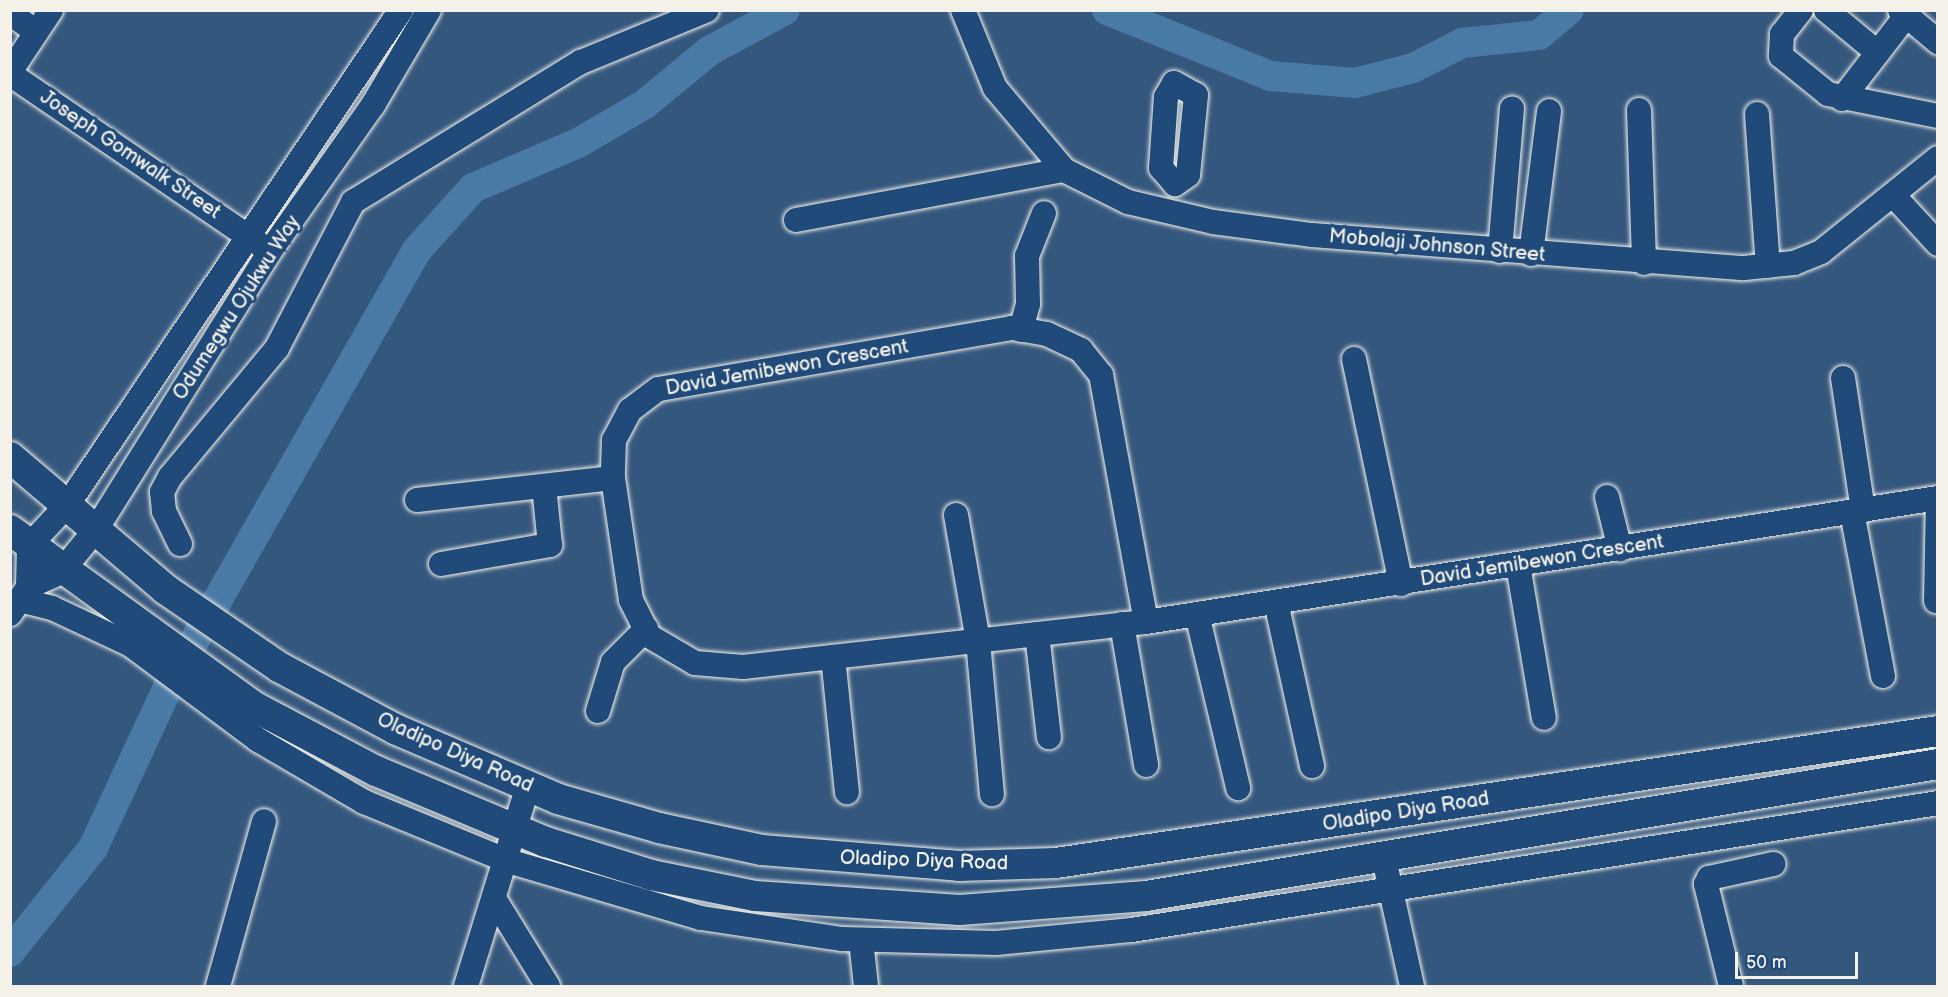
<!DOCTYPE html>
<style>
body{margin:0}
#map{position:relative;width:1948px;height:997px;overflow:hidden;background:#34577e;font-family:"Balsamiq Sans",sans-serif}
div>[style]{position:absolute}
.river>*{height:30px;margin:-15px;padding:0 15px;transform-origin:15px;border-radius:15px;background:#497aa6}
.roads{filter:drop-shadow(0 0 2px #f4f1e8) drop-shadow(0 0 2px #f4f1e8)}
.minor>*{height:24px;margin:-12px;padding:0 12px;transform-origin:12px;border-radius:12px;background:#1f4a7a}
.major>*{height:30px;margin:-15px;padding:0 15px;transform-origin:15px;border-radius:15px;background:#1f4a7a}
span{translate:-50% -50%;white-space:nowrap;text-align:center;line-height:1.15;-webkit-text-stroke:6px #1f4a7a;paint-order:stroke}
.street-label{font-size:20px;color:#f4f1e8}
.frame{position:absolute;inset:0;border:12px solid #f4f1e8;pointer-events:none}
.scale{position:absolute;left:1735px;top:952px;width:123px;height:27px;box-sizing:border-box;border:3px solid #f4f1e8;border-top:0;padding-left:8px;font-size:18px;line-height:21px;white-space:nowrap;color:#f4f1e8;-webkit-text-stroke:4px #1f4a7a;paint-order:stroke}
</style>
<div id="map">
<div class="river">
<div style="left:1107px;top:10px;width:176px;rotate:22deg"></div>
<div style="left:1270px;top:76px;width:85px;rotate:4.7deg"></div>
<div style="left:1355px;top:83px;width:60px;rotate:-14.5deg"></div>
<div style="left:1413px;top:68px;width:55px;rotate:-27deg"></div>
<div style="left:1462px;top:43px;width:77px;rotate:-5.9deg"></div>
<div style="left:1539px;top:35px;width:39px;rotate:-40deg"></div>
<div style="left:10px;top:952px;width:133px;rotate:-51.4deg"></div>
<div style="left:93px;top:848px;width:178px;rotate:-65deg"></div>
<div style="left:168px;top:687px;width:503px;rotate:-60.33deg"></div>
<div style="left:417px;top:250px;width:84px;rotate:-47.9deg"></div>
<div style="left:473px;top:188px;width:114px;rotate:-23.2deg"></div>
<div style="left:578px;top:143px;width:78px;rotate:-30.2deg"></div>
<div style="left:645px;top:104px;width:83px;rotate:-39.6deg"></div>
<div style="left:709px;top:51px;width:86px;rotate:-28.3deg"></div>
</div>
<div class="roads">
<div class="minor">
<div style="left:963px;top:10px;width:84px;rotate:67.7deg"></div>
<div style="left:995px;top:88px;width:107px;rotate:49.9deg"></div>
<div style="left:1064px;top:170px;width:72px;rotate:26.6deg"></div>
<div style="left:1128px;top:202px;width:87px;rotate:13.2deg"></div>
<div style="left:1213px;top:222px;width:100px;rotate:7.5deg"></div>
<div style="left:1312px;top:235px;width:433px;rotate:4.4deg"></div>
<div style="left:1744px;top:268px;width:50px;rotate:-5.7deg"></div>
<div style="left:1794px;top:263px;width:29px;rotate:-22deg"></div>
<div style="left:1821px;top:252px;width:150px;rotate:-38.8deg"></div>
<div style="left:1801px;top:10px;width:31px;rotate:128deg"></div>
<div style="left:1782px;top:34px;width:22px;rotate:93deg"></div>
<div style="left:1781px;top:56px;width:60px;rotate:39deg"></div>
<div style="left:1828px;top:94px;width:112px;rotate:11.3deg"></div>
<div style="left:1826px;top:10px;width:67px;rotate:39.6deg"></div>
<div style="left:1900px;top:10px;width:50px;rotate:40.1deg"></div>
<div style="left:10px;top:13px;width:32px;rotate:36deg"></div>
<div style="left:10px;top:72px;width:74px;rotate:-56.5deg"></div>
<div style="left:10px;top:74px;width:304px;rotate:34.3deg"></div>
<div style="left:1174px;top:83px;width:25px;rotate:29deg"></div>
<div style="left:1196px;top:95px;width:80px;rotate:95.7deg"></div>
<div style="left:1188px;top:175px;width:16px;rotate:145deg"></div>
<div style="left:1175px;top:184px;width:21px;rotate:-131deg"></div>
<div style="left:1161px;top:168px;width:71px;rotate:-86deg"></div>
<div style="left:1166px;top:97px;width:16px;rotate:-60deg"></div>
<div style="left:1842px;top:99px;width:105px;rotate:-52.4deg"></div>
<div style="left:1639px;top:110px;width:153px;rotate:88.1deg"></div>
<div style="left:1757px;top:114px;width:152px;rotate:85.9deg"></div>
<div style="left:1894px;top:196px;width:65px;rotate:47.5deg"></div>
<div style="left:796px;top:220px;width:273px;rotate:-10.6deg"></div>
<div style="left:1500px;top:251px;width:143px;rotate:-85.2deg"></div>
<div style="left:1531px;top:254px;width:144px;rotate:-82.8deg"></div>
<div style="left:1021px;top:330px;width:27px;rotate:-75deg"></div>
<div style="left:1028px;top:304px;width:48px;rotate:-91.2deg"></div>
<div style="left:1027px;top:256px;width:46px;rotate:-68.4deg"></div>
<div style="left:1354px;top:359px;width:230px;rotate:78.2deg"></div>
<div style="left:1843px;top:378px;width:134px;rotate:81.4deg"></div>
<div style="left:1607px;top:497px;width:54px;rotate:76deg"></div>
<div style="left:417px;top:500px;width:197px;rotate:-6.4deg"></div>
<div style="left:1852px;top:512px;width:167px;rotate:79.3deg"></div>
<div style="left:956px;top:515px;width:128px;rotate:80.1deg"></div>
<div style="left:978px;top:641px;width:154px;rotate:84.8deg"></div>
<div style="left:180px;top:544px;width:37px;rotate:-116deg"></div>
<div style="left:164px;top:511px;width:19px;rotate:-96deg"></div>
<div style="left:162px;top:492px;width:17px;rotate:-62deg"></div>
<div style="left:170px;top:477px;width:168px;rotate:-50.3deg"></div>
<div style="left:277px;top:348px;width:165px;rotate:-62.5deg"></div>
<div style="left:353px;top:202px;width:268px;rotate:-31.6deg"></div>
<div style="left:581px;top:62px;width:136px;rotate:-22.4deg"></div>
<div style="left:441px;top:564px;width:111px;rotate:-9.9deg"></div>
<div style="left:550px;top:545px;width:59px;rotate:-95.8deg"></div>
<div style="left:1518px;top:565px;width:155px;rotate:80.4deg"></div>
<div style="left:28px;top:587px;width:41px;rotate:-88.6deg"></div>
<div style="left:29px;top:546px;width:57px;rotate:-47.1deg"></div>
<div style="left:68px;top:504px;width:596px;rotate:-56.02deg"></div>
<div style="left:20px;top:600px;width:33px;rotate:14deg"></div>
<div style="left:52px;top:608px;width:87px;rotate:25.1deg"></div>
<div style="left:131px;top:645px;width:159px;rotate:36.8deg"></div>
<div style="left:258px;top:740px;width:123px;rotate:30.3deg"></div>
<div style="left:364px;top:802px;width:156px;rotate:22.3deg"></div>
<div style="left:508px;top:861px;width:201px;rotate:16.5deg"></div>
<div style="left:701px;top:918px;width:143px;rotate:8.5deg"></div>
<div style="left:842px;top:939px;width:154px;rotate:1.5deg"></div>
<div style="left:996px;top:943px;width:137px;rotate:-5.5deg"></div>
<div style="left:1132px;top:930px;width:816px;rotate:-8.95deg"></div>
<div style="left:1936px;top:601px;width:101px;rotate:-88.9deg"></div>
<div style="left:1276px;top:602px;width:168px;rotate:77.6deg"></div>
<div style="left:10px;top:614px;width:32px;rotate:-56deg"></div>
<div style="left:28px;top:587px;width:36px;rotate:-24deg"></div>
<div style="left:61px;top:572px;width:57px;rotate:-50.7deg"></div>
<div style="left:97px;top:528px;width:327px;rotate:-58deg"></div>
<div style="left:270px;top:251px;width:179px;rotate:-54.8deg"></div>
<div style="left:373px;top:105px;width:110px;rotate:-59.5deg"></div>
<div style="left:1197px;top:614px;width:179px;rotate:76.7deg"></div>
<div style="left:1146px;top:622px;width:251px;rotate:-100.3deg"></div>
<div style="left:1101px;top:375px;width:32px;rotate:-129deg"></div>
<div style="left:1081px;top:350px;width:38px;rotate:-155deg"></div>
<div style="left:1047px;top:334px;width:36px;rotate:-170deg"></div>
<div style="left:1012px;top:328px;width:359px;rotate:170.2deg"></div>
<div style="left:658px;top:389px;width:35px;rotate:143deg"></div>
<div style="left:630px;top:410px;width:34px;rotate:118deg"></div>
<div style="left:614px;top:440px;width:38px;rotate:92deg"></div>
<div style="left:613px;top:478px;width:123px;rotate:81.6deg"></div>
<div style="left:631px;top:600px;width:40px;rotate:63.4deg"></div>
<div style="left:649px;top:636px;width:53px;rotate:30.4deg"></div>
<div style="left:695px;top:663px;width:48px;rotate:4.8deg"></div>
<div style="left:743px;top:667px;width:406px;rotate:-6.4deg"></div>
<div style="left:1146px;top:622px;width:802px;rotate:-8.9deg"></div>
<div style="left:1122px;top:624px;width:143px;rotate:80.3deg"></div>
<div style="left:1037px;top:634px;width:104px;rotate:83.4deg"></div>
<div style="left:833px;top:657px;width:136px;rotate:84.1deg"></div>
<div style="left:598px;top:711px;width:51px;rotate:-73deg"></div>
<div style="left:613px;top:662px;width:47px;rotate:-45deg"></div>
<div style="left:1383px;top:854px;width:135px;rotate:77.6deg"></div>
<div style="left:495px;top:900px;width:101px;rotate:58.4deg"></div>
<div style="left:861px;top:940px;width:46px;rotate:83.8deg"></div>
<div style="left:218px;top:986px;width:171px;rotate:-74.4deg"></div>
<div style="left:466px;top:986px;width:209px;rotate:-72.8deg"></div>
<div style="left:1731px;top:986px;width:105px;rotate:-103.8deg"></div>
<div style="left:1706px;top:884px;width:7px;rotate:-63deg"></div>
<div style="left:1709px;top:878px;width:66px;rotate:-12.3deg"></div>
</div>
<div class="major">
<div style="left:10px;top:457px;width:204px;rotate:40.4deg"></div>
<div style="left:165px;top:589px;width:138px;rotate:34.4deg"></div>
<div style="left:279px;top:667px;width:132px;rotate:28.1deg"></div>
<div style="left:395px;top:729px;width:177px;rotate:23.2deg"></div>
<div style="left:558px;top:799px;width:105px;rotate:16deg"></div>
<div style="left:659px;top:828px;width:105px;rotate:12.1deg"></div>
<div style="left:762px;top:850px;width:198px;rotate:4.6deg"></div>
<div style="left:959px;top:866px;width:97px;rotate:-1.8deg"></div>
<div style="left:1056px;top:863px;width:892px;rotate:-8.51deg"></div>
<div style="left:10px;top:530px;width:300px;rotate:35.9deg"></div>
<div style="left:253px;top:706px;width:139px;rotate:27.9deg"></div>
<div style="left:376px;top:771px;width:184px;rotate:22.7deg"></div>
<div style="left:546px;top:842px;width:110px;rotate:17.4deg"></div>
<div style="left:651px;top:875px;width:106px;rotate:11.4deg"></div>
<div style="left:755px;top:896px;width:205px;rotate:3.9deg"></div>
<div style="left:960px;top:910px;width:187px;rotate:-4.3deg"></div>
<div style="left:1146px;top:896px;width:803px;rotate:-9.46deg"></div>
</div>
</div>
<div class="street-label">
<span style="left:130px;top:155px;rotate:34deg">Joseph Gomwalk Street</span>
<span style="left:1437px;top:246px;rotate:5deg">Mobolaji Johnson Street</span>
<span style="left:237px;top:308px;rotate:-57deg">Odumegwu Ojukwu Way</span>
<span style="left:787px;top:368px;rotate:-10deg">David Jemibewon Crescent</span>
<span style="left:1542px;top:561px;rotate:-9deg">David Jemibewon Crescent</span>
<span style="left:455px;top:753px;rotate:24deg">Oladipo Diya Road</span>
<span style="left:1406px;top:812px;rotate:-9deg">Oladipo Diya Road</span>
<span style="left:924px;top:861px;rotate:2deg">Oladipo Diya Road</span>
</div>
<div class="frame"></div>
<div class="scale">50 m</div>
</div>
